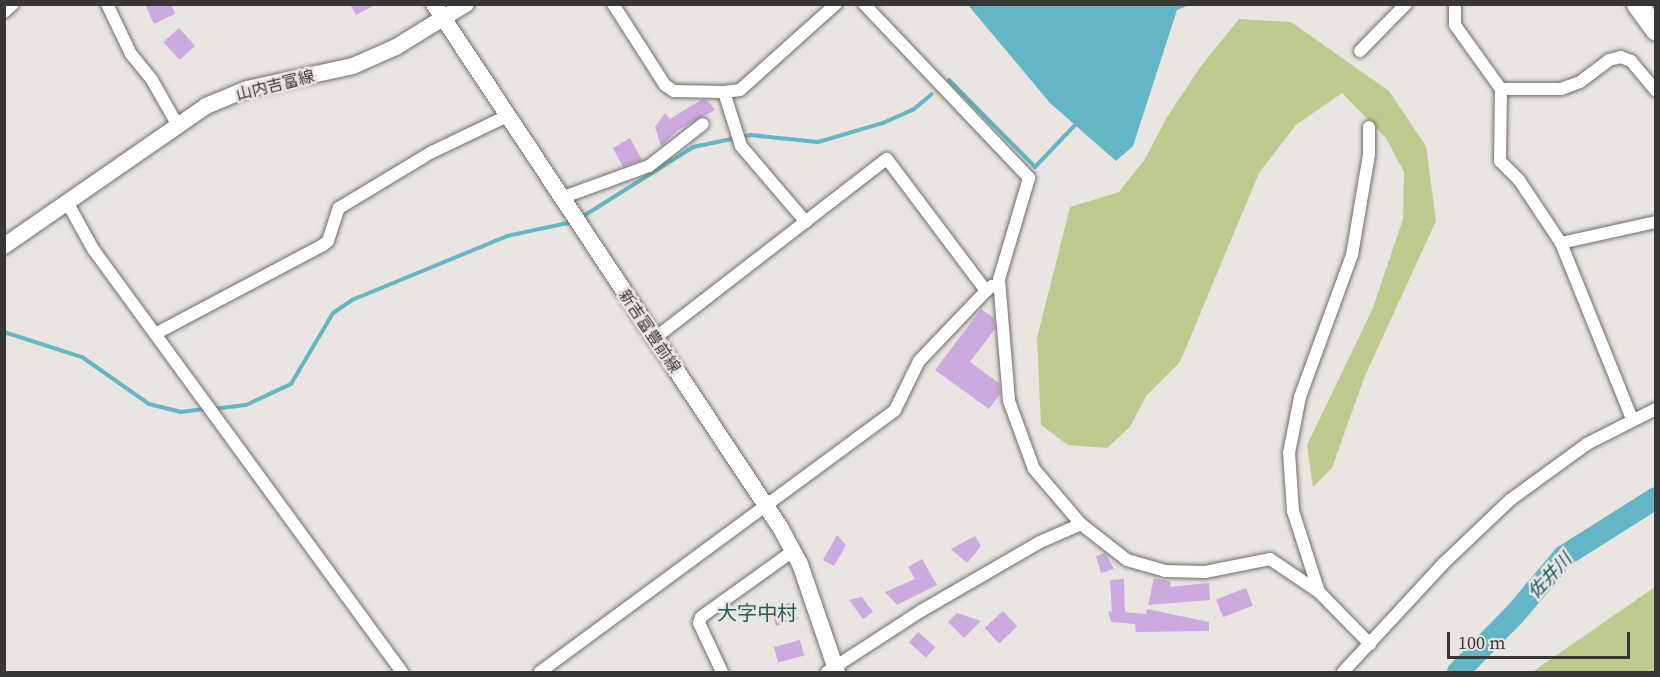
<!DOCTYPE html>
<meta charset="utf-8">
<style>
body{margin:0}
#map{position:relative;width:1660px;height:677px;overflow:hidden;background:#eae5e1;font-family:"Source Serif 4","Noto Sans JP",serif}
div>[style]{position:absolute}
.green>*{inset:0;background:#bdca8e}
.water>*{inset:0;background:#62b6c6}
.stream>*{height:4px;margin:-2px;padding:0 2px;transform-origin:2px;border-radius:2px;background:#62b6c6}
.river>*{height:22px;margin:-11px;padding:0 11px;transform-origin:11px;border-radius:11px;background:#62b6c6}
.building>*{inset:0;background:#cca9e0;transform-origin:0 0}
.roads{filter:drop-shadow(0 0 2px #706c68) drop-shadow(0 0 2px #706c68)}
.street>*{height:12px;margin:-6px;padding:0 6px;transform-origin:6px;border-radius:6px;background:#fff}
.secondary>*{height:16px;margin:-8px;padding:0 8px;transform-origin:8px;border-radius:8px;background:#fff}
.highway>*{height:21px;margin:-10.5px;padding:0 10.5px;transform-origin:10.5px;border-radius:10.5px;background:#fff}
span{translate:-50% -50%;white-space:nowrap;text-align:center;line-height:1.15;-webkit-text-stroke:5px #eae5e1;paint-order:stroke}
.street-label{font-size:16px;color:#393736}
.water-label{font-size:18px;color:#0c5662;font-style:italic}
.quarter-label{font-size:20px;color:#225b56}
.frame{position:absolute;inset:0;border:6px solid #393736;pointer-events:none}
.scale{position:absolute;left:1447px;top:632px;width:183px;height:27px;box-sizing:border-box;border:3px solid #393736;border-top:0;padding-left:8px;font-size:18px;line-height:21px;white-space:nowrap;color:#393736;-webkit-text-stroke:4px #eae5e1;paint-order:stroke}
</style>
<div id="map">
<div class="green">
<div style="clip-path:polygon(1239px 19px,1291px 22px,1389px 91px,1426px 146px,1436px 221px,1364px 378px,1332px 468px,1313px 487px,1307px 445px,1373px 308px,1403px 219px,1404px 172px,1386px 138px,1342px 93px,1296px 125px,1259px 173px,1180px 362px,1146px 396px,1130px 427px,1107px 448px,1068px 445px,1041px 425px,1037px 338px,1070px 207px,1119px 192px,1145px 159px,1167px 117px,1201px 66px)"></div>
<div style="clip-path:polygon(1655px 587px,1655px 672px,1532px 672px)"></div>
</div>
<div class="water">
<div style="clip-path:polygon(968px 5px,1189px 5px,1177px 10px,1133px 146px,1116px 161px,1050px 103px)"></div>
</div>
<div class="stream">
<div style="left:949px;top:80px;width:122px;rotate:45.3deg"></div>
<div style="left:1035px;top:167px;width:62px;rotate:-46.3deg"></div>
<div style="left:582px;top:217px;width:131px;rotate:-32.2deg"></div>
<div style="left:693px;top:147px;width:59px;rotate:-11.7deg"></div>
<div style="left:751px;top:135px;width:67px;rotate:6deg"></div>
<div style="left:818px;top:142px;width:68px;rotate:-16.3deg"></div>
<div style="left:883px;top:123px;width:34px;rotate:-24deg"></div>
<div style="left:914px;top:109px;width:23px;rotate:-40deg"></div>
<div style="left:4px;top:332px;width:82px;rotate:17.8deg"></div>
<div style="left:82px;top:357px;width:82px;rotate:35deg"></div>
<div style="left:149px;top:404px;width:32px;rotate:14deg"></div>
<div style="left:180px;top:412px;width:25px;rotate:-7deg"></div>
<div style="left:213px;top:409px;width:33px;rotate:-7deg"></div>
<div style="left:246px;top:405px;width:50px;rotate:-25deg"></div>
<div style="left:291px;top:384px;width:82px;rotate:-59.4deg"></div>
<div style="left:333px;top:313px;width:23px;rotate:-34deg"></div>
<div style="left:352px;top:300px;width:168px;rotate:-22.4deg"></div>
<div style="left:507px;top:236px;width:67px;rotate:-12deg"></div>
</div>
<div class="river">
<div style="left:1458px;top:672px;width:81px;rotate:-45.5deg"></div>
<div style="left:1515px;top:614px;width:76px;rotate:-49.8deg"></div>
<div style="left:1564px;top:556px;width:109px;rotate:-32.2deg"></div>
</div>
<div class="building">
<div style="clip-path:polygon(145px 4px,171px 4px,175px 14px,154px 24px)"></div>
<div style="clip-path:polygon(350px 4px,376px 4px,356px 15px)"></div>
<div style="left:179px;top:28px;width:24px;height:21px;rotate:48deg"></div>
<div style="clip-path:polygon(701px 100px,707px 100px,715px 110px,678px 130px,661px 146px,655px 127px,665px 113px,670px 119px)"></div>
<div style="clip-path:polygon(630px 138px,642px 160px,623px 167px,613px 148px)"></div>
<div style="clip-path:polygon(981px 309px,994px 318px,995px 329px,970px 362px,999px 383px,1000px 394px,989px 409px,935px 370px)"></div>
<div style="clip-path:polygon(837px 535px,846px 545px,834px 566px,823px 560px)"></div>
<div style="clip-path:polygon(975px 536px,981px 546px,967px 563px,951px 549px)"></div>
<div style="clip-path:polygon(1105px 553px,1114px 569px,1101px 573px,1096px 556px)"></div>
<div style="clip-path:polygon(922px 559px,937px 585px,897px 605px,885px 592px,915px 579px,908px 567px)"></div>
<div style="clip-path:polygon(1154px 578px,1171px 582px,1170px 587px,1209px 583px,1210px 600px,1148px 605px)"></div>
<div style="clip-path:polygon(1124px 579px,1125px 612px,1146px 614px,1147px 609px,1209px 622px,1209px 631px,1136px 632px,1135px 624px,1111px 622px,1108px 611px,1112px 612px,1110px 580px)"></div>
<div style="left:1246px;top:588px;width:19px;height:32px;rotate:69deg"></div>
<div style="clip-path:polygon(862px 597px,873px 612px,863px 619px,849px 600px)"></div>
<div style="left:793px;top:602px;width:18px;height:23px;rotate:74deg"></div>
<div style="left:1003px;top:611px;width:21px;height:25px;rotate:47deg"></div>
<div style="clip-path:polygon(957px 613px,981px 621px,964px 638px,948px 622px)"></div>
<div style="left:918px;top:632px;width:23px;height:14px;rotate:41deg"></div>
<div style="left:800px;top:640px;width:16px;height:27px;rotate:75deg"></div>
</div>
<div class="roads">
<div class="street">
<div style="left:107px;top:4px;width:55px;rotate:64.4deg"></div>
<div style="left:131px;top:54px;width:33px;rotate:51deg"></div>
<div style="left:152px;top:80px;width:51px;rotate:60.4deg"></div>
<div style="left:613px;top:4px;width:96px;rotate:57.3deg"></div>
<div style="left:665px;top:85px;width:11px;rotate:34deg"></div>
<div style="left:674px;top:91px;width:50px;rotate:1.1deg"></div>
<div style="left:724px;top:92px;width:16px;rotate:-7deg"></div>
<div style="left:740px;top:90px;width:129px;rotate:-41.9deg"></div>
<div style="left:864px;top:4px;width:240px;rotate:46.5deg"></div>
<div style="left:1029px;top:178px;width:105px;rotate:106.5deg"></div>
<div style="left:999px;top:279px;width:122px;rotate:85.3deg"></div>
<div style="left:1009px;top:401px;width:72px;rotate:69.8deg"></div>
<div style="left:1034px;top:469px;width:72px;rotate:49.5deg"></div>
<div style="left:1455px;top:4px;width:21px;rotate:90deg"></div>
<div style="left:1455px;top:25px;width:79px;rotate:54.3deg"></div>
<div style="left:1501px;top:89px;width:72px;rotate:90.8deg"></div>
<div style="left:1500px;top:161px;width:27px;rotate:45deg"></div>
<div style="left:1519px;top:180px;width:76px;rotate:56.3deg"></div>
<div style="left:1561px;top:243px;width:190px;rotate:68deg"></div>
<div style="left:4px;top:12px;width:12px;rotate:-42deg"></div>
<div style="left:1360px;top:51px;width:66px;rotate:-45.6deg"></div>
<div style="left:1501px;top:89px;width:60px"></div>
<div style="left:1561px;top:89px;width:20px;rotate:-20deg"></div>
<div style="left:1580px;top:82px;width:36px;rotate:-37deg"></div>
<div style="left:1609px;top:60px;width:12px;rotate:-14deg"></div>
<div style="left:1621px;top:57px;width:11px;rotate:22deg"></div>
<div style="left:1631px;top:61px;width:39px;rotate:50deg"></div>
<div style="left:724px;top:92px;width:57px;rotate:72.5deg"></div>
<div style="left:741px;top:146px;width:100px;rotate:49.5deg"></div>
<div style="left:561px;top:198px;width:94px;rotate:-20deg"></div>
<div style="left:649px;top:166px;width:68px;rotate:-37.9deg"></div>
<div style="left:67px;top:202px;width:54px;rotate:61deg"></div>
<div style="left:93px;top:249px;width:524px;rotate:53.85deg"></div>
<div style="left:1561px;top:243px;width:97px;rotate:-12.5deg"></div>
<div style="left:155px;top:334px;width:190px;rotate:-27.9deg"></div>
<div style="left:323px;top:245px;width:6px;rotate:-39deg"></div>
<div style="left:328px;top:241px;width:35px;rotate:-72deg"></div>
<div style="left:339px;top:208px;width:109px;rotate:-31.1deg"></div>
<div style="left:432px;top:152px;width:81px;rotate:-25.6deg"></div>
<div style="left:655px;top:338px;width:293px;rotate:-37.7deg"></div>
<div style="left:887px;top:159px;width:165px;rotate:53.1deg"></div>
<div style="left:986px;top:291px;width:8px;rotate:-40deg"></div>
<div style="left:1319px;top:592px;width:85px;rotate:-107.8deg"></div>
<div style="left:1293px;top:511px;width:58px;rotate:-93.9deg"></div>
<div style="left:1289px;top:453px;width:57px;rotate:-78.9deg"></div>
<div style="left:1300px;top:397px;width:151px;rotate:-69.9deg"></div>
<div style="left:1352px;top:255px;width:102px;rotate:-80.4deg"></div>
<div style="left:1369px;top:154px;width:27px;rotate:-90deg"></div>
<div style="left:540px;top:672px;width:441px;rotate:-36.4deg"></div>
<div style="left:895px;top:410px;width:55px;rotate:-63.9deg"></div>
<div style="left:919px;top:361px;width:97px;rotate:-46.3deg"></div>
<div style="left:722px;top:672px;width:54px;rotate:-115.1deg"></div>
<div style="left:699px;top:623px;width:6px;rotate:-72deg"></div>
<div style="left:701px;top:617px;width:113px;rotate:-35.7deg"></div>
<div style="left:827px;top:672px;width:112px;rotate:-33deg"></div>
<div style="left:921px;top:611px;width:138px;rotate:-30.1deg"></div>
<div style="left:1040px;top:542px;width:45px;rotate:-23.7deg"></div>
<div style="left:1081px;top:524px;width:58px;rotate:38deg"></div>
<div style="left:1127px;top:560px;width:40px;rotate:16deg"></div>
<div style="left:1165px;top:571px;width:40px;rotate:1.4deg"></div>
<div style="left:1205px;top:572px;width:66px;rotate:-11.3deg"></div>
<div style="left:1270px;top:559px;width:59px;rotate:34deg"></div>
<div style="left:1319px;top:592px;width:73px;rotate:45.6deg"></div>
<div style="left:1343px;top:672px;width:150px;rotate:-47.2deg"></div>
<div style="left:1445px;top:562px;width:90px;rotate:-43.6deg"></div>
<div style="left:1510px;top:500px;width:95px;rotate:-36deg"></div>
<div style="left:1587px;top:444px;width:77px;rotate:-26.9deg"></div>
</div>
<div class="secondary">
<div style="left:434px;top:4px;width:627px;rotate:56.51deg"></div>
<div style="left:780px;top:527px;width:42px;rotate:61.6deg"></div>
<div style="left:800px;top:564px;width:114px;rotate:71.1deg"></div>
<div style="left:4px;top:246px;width:246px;rotate:-34.7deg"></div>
<div style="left:206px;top:106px;width:44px;rotate:-22.5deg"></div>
<div style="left:247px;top:89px;width:108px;rotate:-12.2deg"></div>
<div style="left:353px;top:66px;width:47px;rotate:-23.8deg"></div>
<div style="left:396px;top:47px;width:82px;rotate:-31.6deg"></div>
</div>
<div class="highway">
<div style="left:1637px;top:4px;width:32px;rotate:54deg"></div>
</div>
</div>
<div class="street-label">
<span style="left:275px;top:85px;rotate:-14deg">山内吉富線</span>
<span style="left:650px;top:331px;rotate:56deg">新吉富豊前線</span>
</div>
<div class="water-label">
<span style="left:1550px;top:576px;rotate:-47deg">佐井川</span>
</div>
<div class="quarter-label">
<span style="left:757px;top:613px">大字中村</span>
</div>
<div class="frame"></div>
<div class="scale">100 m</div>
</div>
